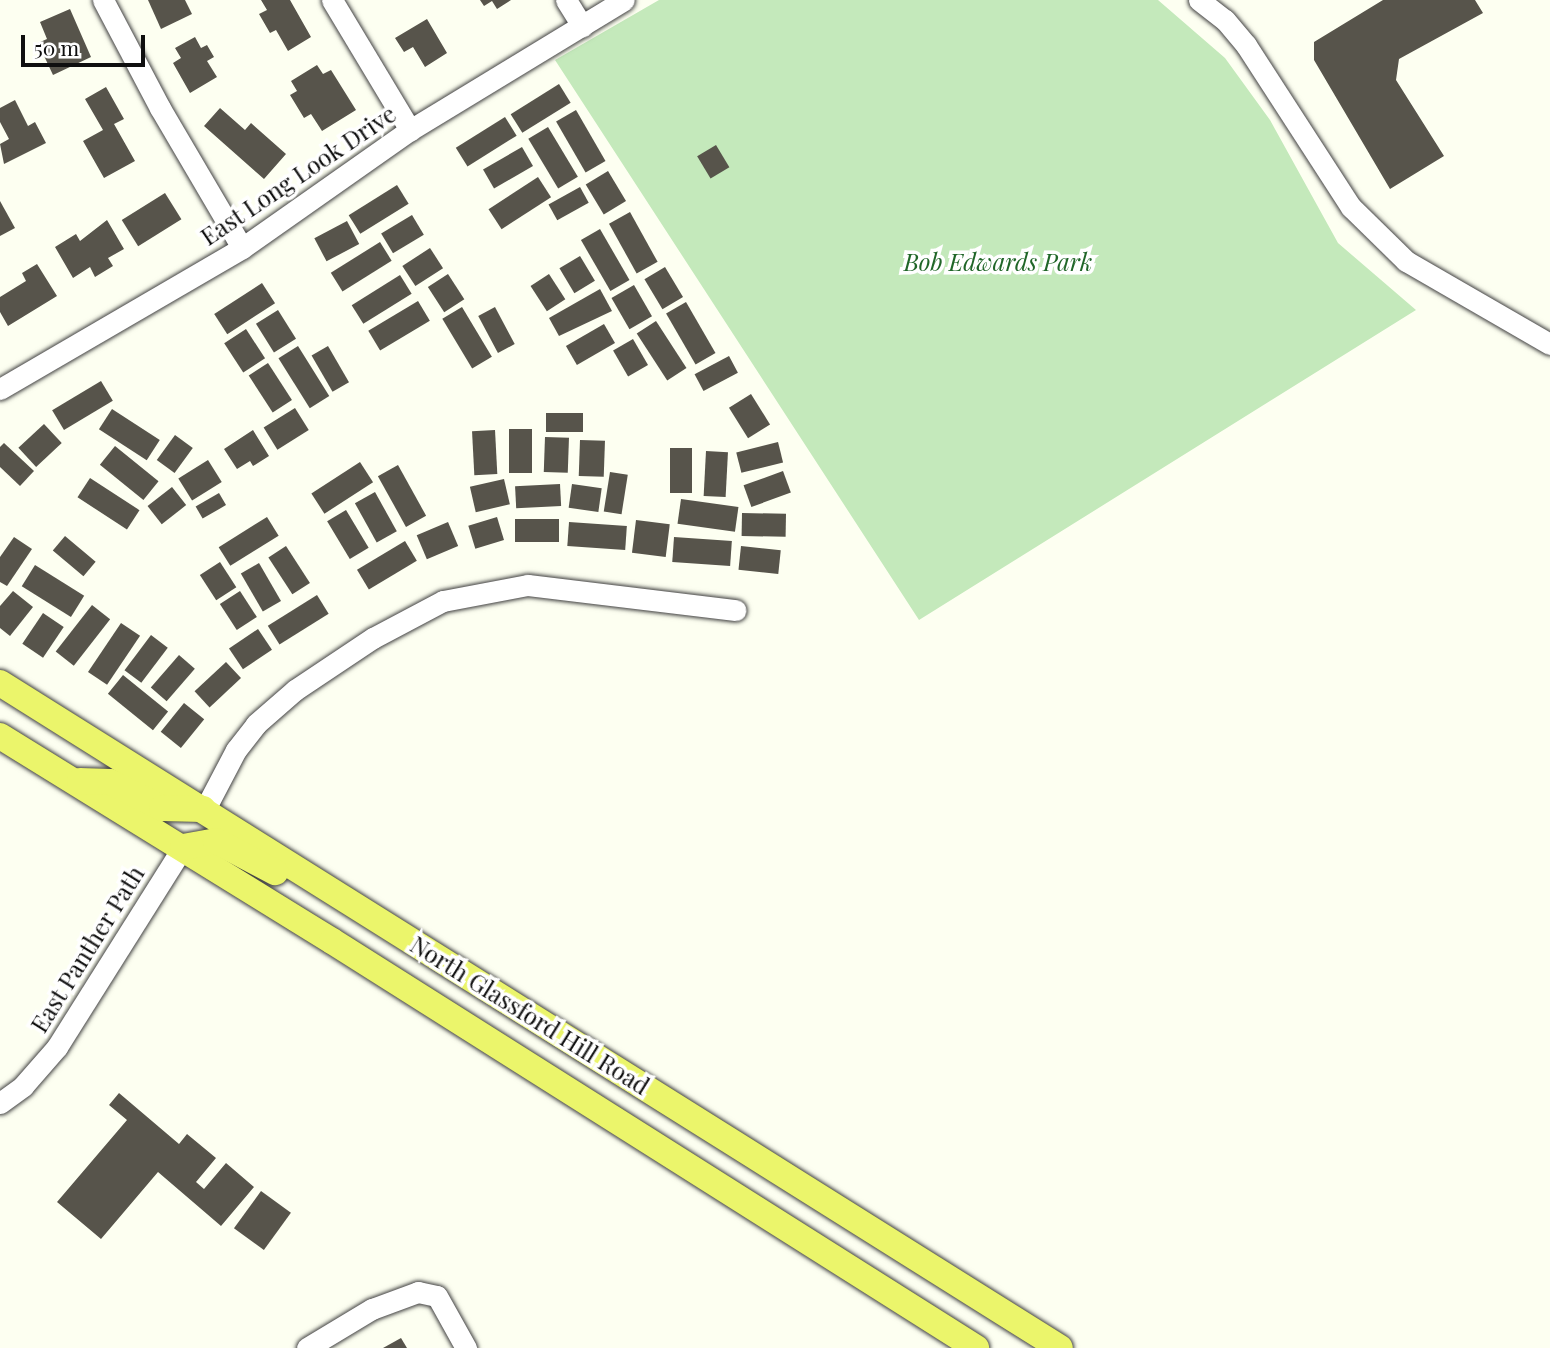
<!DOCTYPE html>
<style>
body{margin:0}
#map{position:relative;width:1550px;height:1348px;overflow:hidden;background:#fdfff1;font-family:"Playfair Display",serif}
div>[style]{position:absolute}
.green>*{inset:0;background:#c4e9bb}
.building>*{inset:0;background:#57544b;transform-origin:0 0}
.roads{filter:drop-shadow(0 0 2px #424242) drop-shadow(0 0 2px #424242)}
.minor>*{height:21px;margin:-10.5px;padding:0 10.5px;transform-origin:10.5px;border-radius:10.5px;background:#fff}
.major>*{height:26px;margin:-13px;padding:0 13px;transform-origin:13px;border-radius:13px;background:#ebf56b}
span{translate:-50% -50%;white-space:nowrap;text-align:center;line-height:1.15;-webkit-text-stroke:7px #fff;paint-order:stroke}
.street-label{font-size:24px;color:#0f0f0f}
.park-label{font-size:24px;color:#206628;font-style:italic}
.scale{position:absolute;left:21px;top:35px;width:124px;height:32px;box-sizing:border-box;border:4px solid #0f0f0f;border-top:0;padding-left:9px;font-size:21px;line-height:24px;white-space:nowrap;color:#0f0f0f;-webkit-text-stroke:5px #fff;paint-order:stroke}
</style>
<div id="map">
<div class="green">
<div style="clip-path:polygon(659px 0,1158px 0,1225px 58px,1270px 120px,1338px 243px,1416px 310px,919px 620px,555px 60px)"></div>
</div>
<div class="building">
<div style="clip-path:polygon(148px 0,185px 0,192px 14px,161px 29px)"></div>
<div style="clip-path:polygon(261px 0,290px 0,311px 37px,288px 51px,276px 30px,270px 33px,259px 14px,267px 10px)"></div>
<div style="clip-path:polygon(480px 0,511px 0,497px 9px,492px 1px,484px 6px)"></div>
<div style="clip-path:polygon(1383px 0,1475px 0,1483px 13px,1399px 59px,1396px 80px,1444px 156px,1390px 189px,1314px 60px,1314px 42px)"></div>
<div style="clip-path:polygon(70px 9px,91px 57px,53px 75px,38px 43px,47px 39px,40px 22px)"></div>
<div style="clip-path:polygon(427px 19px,447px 53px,425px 67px,413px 47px,404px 52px,395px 38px)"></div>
<div style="clip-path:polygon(195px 37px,201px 48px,207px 45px,214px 57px,207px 61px,217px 77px,190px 93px,173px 63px,181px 58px,175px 48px)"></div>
<div style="clip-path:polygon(317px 65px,323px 74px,331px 70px,356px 110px,322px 131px,311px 114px,304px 118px,290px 95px,297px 91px,291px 81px)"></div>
<div style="left:559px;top:84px;width:22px;height:57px;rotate:58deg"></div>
<div style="clip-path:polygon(106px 87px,124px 119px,114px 124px,135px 161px,104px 178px,83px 141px,103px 130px,85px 99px)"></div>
<div style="clip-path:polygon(15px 100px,28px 126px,35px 122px,46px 143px,4px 164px,0 144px,9px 139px,0 122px,0 108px)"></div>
<div style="clip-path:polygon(220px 108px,245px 130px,251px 123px,286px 154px,264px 179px,204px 126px)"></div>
<div style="left:576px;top:110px;width:59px;height:23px;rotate:60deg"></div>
<div style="left:505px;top:117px;width:22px;height:58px;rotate:58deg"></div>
<div style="left:548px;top:127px;width:58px;height:23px;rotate:59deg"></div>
<div style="left:716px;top:145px;width:26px;height:22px;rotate:59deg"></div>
<div style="left:522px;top:147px;width:22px;height:45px;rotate:60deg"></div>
<div style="left:608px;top:171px;width:35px;height:26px;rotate:59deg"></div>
<div style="left:538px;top:177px;width:24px;height:59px;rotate:57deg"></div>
<div style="left:397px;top:185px;width:22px;height:57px;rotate:58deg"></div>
<div style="left:580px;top:187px;width:18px;height:36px;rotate:61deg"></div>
<div style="left:165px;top:193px;width:31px;height:51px;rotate:58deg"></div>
<div style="clip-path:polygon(0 201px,15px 228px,0 236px)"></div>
<div style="left:630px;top:212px;width:57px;height:24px;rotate:61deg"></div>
<div style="left:412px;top:215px;width:23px;height:36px;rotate:59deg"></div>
<div style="clip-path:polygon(107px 220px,124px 249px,108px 258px,113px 266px,95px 277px,90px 267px,73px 278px,55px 247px,76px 234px,80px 241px)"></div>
<div style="left:347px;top:221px;width:26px;height:37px;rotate:62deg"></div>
<div style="left:600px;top:229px;width:59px;height:22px;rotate:60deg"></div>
<div style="left:380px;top:242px;width:22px;height:58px;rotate:58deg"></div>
<div style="left:430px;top:248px;width:24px;height:33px;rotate:57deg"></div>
<div style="left:580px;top:256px;width:29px;height:24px;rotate:59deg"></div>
<div style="clip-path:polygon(37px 264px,57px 296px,8px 326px,0 312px,0 297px,26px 281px,22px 273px)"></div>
<div style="left:665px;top:267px;width:35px;height:24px;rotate:59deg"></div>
<div style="left:448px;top:274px;width:30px;height:24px;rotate:57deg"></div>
<div style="left:549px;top:274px;width:30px;height:22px;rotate:57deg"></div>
<div style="left:400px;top:275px;width:22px;height:57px;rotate:58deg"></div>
<div style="left:262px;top:283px;width:24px;height:57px;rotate:57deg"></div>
<div style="left:634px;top:285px;width:36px;height:26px;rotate:60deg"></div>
<div style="clip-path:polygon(600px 289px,612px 311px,559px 336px,549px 318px)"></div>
<div style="left:418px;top:301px;width:23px;height:58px;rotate:59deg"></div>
<div style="left:686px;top:302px;width:59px;height:23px;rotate:60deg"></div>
<div style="left:462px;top:307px;width:58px;height:23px;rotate:59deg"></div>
<div style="left:495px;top:307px;width:42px;height:19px;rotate:62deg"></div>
<div style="left:278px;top:310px;width:34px;height:26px;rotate:58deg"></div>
<div style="left:656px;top:321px;width:56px;height:23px;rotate:57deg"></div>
<div style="left:604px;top:324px;width:22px;height:44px;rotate:60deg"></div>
<div style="left:246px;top:329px;width:35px;height:26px;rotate:57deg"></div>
<div style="left:633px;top:339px;width:30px;height:23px;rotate:60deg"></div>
<div style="left:298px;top:346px;width:59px;height:23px;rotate:58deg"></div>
<div style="left:328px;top:346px;width:42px;height:19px;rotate:60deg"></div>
<div style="left:729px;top:356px;width:19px;height:39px;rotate:62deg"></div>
<div style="left:268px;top:363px;width:44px;height:23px;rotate:57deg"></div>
<div style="left:101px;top:381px;width:23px;height:57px;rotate:59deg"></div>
<div style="left:751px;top:394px;width:36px;height:26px;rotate:58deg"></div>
<div style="left:295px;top:408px;width:26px;height:37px;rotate:58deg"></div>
<div style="left:112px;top:409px;width:57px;height:24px;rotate:33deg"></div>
<div style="left:583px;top:413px;width:19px;height:37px;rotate:90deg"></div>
<div style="left:44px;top:424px;width:26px;height:35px;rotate:47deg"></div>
<div style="left:532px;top:429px;width:44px;height:23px;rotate:90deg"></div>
<div style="clip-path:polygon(253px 430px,269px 456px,253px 466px,250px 461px,237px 469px,224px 449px)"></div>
<div style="left:495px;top:430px;width:44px;height:23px;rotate:87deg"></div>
<div style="left:175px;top:435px;width:22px;height:31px;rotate:36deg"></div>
<div style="left:545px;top:437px;width:24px;height:35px;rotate:2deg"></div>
<div style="left:580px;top:440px;width:25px;height:36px;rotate:2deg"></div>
<div style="left:778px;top:442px;width:21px;height:43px;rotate:76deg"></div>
<div style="clip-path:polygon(4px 443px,34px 471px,20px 486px,0 467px,0 447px)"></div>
<div style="left:115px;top:446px;width:56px;height:24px;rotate:39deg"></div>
<div style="left:692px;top:448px;width:45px;height:22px;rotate:90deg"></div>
<div style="left:706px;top:451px;width:22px;height:45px;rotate:3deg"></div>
<div style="left:208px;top:460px;width:26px;height:35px;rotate:58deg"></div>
<div style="left:360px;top:462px;width:24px;height:58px;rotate:57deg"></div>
<div style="left:398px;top:465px;width:58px;height:23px;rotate:61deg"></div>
<div style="left:783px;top:471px;width:23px;height:42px;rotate:70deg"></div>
<div style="left:610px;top:472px;width:18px;height:40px;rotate:9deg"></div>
<div style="left:90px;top:478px;width:59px;height:23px;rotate:33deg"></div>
<div style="left:504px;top:479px;width:26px;height:35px;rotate:77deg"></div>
<div style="left:560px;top:484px;width:22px;height:45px;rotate:87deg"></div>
<div style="left:572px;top:484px;width:30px;height:24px;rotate:8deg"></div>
<div style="left:172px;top:487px;width:23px;height:31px;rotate:52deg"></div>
<div style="left:375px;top:492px;width:45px;height:23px;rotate:61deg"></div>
<div style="left:219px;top:493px;width:14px;height:27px;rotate:60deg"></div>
<div style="left:681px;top:499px;width:58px;height:25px;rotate:8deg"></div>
<div style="left:346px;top:510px;width:44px;height:22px;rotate:59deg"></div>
<div style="left:742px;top:513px;width:44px;height:23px;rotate:1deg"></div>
<div style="left:267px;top:517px;width:22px;height:57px;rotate:58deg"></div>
<div style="left:497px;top:517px;width:24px;height:30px;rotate:73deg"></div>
<div style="left:559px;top:519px;width:23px;height:44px;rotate:90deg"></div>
<div style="left:636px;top:520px;width:34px;height:33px;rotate:7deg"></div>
<div style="left:448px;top:522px;width:26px;height:34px;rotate:67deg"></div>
<div style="left:569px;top:522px;width:58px;height:24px;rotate:4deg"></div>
<div style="left:65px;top:536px;width:40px;height:19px;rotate:40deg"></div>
<div style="clip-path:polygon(14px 537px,32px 549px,7px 586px,0 582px,0 557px)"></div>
<div style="left:674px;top:537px;width:58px;height:25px;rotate:4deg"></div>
<div style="left:405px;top:541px;width:23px;height:56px;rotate:59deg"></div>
<div style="left:286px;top:546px;width:44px;height:21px;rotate:57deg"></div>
<div style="left:741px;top:546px;width:40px;height:24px;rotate:6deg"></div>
<div style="left:220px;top:562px;width:30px;height:24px;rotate:57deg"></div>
<div style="left:259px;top:563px;width:44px;height:21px;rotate:60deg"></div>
<div style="left:35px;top:565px;width:58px;height:25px;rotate:32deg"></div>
<div style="clip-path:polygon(13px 591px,33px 607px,10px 636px,0 628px,0 606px)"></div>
<div style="left:240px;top:591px;width:31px;height:24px;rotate:57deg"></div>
<div style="left:317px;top:595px;width:22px;height:58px;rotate:58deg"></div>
<div style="left:92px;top:605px;width:23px;height:59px;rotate:38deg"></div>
<div style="left:43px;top:613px;width:25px;height:37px;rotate:34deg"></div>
<div style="left:121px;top:623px;width:23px;height:59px;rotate:34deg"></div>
<div style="left:258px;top:629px;width:25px;height:35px;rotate:56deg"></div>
<div style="left:151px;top:635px;width:21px;height:44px;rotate:37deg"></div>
<div style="left:179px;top:655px;width:21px;height:43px;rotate:41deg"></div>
<div style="left:226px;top:662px;width:22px;height:43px;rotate:47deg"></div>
<div style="left:123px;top:675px;width:58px;height:24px;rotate:39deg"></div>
<div style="left:184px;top:703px;width:26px;height:37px;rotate:39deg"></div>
<div style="clip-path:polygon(119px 1093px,179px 1144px,187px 1134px,216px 1158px,196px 1182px,204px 1189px,226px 1163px,254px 1187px,221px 1226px,158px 1172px,101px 1239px,57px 1202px,127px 1120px,109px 1105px)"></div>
<div style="left:261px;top:1191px;width:37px;height:46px;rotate:36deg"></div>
<div style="clip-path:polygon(401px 1338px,407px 1348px,383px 1348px)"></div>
</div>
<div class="roads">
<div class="minor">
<div style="left:103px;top:0;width:122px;rotate:62.2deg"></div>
<div style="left:160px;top:108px;width:162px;rotate:59.6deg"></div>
<div style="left:332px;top:0;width:152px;rotate:59deg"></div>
<div style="left:566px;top:0;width:31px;rotate:58deg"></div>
<div style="left:1199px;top:0;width:33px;rotate:38deg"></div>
<div style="left:1225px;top:20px;width:33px;rotate:50deg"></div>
<div style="left:1246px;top:45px;width:193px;rotate:57.1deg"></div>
<div style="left:1351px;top:207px;width:77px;rotate:44.5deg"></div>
<div style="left:1406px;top:261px;width:166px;rotate:30deg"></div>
<div style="left:0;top:389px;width:280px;rotate:-30.2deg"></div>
<div style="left:242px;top:248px;width:205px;rotate:-35.1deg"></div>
<div style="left:410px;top:130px;width:250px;rotate:-31.3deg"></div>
<div style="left:205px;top:809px;width:67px;rotate:-62.3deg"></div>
<div style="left:236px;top:750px;width:33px;rotate:-52deg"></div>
<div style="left:256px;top:724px;width:52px;rotate:-41.1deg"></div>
<div style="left:295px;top:690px;width:94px;rotate:-33.7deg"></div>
<div style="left:373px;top:638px;width:79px;rotate:-27.9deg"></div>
<div style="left:443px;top:601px;width:86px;rotate:-10.7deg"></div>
<div style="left:528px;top:585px;width:209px;rotate:6.9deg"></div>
<div style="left:0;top:1103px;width:29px;rotate:-36deg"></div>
<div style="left:23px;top:1086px;width:52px;rotate:-48.9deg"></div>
<div style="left:57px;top:1047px;width:236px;rotate:-57.8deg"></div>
<div style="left:307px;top:1348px;width:76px;rotate:-31deg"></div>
<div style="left:372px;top:1309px;width:49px;rotate:-20.3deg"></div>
<div style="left:418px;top:1292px;width:19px;rotate:12deg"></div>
<div style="left:437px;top:1296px;width:60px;rotate:60.9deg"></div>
</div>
<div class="major">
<div style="left:0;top:683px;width:1251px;rotate:32.1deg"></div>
<div style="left:0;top:736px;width:390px;rotate:31.7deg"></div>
<div style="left:332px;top:941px;width:762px;rotate:32.29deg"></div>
<div style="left:80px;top:781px;width:30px;rotate:2deg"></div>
<div style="left:110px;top:782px;width:58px;rotate:26.6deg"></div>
<div style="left:162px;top:808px;width:41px;rotate:1.4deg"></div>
<div style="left:183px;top:847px;width:34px;rotate:-10deg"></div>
<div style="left:216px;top:841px;width:67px;rotate:27.7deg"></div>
</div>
</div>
<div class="street-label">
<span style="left:298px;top:175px;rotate:-34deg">East Long Look Drive</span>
<span style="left:87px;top:949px;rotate:-58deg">East Panther Path</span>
<span style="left:530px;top:1015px;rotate:32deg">North Glassford Hill Road</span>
</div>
<div class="park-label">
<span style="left:998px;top:262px">Bob Edwards Park</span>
</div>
<div class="scale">50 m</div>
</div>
